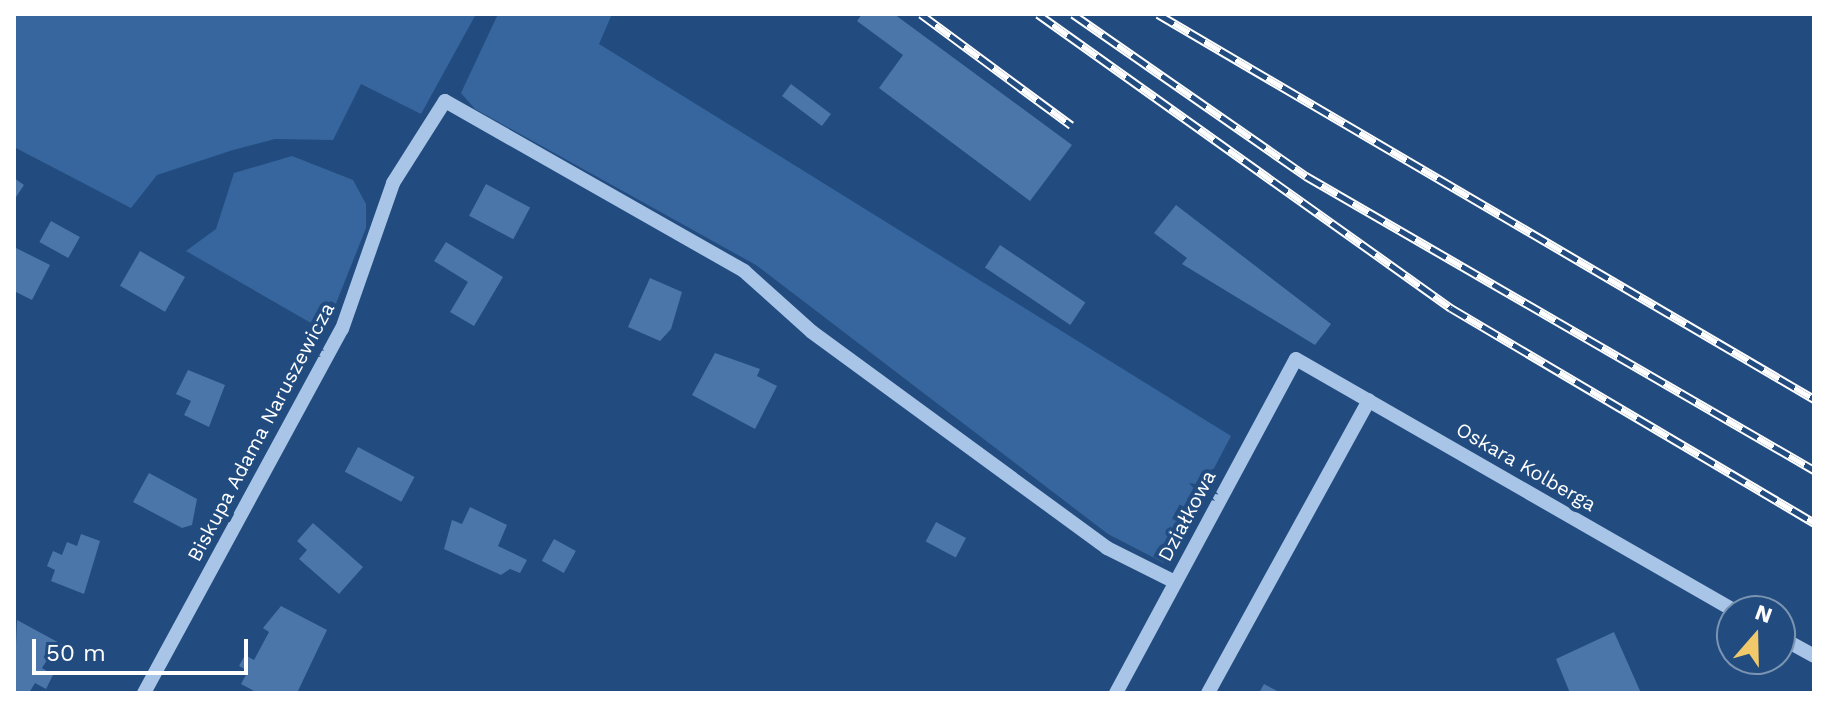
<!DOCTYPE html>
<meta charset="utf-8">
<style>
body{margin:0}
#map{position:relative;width:1828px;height:707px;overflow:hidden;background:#224c7f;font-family:"Work Sans",sans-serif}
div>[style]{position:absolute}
.green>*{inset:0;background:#36669d}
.building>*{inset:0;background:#4b76a9;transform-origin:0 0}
.minor>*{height:14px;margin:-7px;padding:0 7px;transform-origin:7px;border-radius:7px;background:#a8c5e7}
.rail>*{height:9px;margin-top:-4.5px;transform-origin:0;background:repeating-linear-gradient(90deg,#224c7f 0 18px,#fff 0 36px);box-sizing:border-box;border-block:2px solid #fff}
span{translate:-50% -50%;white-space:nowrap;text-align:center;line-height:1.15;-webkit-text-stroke:8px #224c7f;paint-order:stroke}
.street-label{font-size:20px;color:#fff}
.frame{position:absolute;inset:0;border:16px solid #fff;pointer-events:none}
.north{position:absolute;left:1716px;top:595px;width:80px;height:80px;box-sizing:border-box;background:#224c7f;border:2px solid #7a94b2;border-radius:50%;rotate:20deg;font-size:22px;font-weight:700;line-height:32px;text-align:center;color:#fff}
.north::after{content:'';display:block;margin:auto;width:28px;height:36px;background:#f2c96a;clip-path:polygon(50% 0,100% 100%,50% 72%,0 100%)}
.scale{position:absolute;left:32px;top:639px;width:216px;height:36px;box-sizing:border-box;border:4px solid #fff;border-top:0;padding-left:10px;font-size:24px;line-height:28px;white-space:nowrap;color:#fff;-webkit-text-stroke:6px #224c7f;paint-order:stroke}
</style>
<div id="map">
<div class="green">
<div style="clip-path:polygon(14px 14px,476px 14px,421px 114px,361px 84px,333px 140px,275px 139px,233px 150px,157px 175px,131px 208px,14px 147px)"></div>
<div style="clip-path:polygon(498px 14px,612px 14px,599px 44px,1231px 436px,1164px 563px,1108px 534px,756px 265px,475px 109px,461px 93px)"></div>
<div style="clip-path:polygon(292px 156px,353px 180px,366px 204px,366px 228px,325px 331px,186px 251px,216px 229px,234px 173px)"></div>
</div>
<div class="building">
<div style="clip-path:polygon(862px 14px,894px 14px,1072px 145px,1030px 201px,879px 88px,903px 55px,857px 21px)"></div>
<div style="left:791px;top:84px;width:50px;height:15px;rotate:37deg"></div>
<div style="clip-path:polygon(14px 178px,24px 185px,14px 200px)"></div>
<div style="left:486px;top:184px;width:50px;height:36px;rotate:28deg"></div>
<div style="clip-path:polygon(1176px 205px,1331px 324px,1315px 345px,1182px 264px,1187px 258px,1154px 233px)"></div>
<div style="left:51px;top:221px;width:33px;height:24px;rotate:29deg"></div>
<div style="clip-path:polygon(446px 242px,503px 277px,474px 326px,450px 312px,468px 282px,434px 261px)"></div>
<div style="left:1000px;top:245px;width:103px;height:27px;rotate:34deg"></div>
<div style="clip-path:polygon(14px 247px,50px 265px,32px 300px,14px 291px)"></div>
<div style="left:140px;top:251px;width:52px;height:40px;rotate:30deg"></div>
<div style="clip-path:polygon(650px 278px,682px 292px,671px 329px,660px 341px,628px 327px)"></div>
<div style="clip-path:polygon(715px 353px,760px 369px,757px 376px,777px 386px,755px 429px,692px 395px)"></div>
<div style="clip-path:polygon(188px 370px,225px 385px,209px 427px,184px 415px,191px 401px,176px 394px)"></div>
<div style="left:358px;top:447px;width:64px;height:28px;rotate:28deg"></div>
<div style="clip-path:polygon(149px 473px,197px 499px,192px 525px,182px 528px,133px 502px)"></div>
<div style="clip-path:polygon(470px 507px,507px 525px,498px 546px,527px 560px,520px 573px,510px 569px,501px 575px,444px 549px,452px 520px,462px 524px)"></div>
<div style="left:936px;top:522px;width:34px;height:22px;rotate:28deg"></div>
<div style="clip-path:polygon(313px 523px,363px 567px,339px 594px,299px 559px,307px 550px,297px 541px)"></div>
<div style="clip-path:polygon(81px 534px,100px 541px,84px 594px,51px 581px,55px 570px,47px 566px,53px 551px,62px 555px,67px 542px,77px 546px)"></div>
<div style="left:554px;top:539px;width:25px;height:25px;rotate:29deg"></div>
<div style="clip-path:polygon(281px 606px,327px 630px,297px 693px,258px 693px,241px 684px,248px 671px,239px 666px,245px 655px,254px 660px,269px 632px,263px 628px)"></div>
<div style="clip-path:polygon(17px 620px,65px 646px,55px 664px,47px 660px,42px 668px,53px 675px,46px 689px,35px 683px,29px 693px,14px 693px)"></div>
<div style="clip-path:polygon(1614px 632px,1641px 693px,1570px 693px,1556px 659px)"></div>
<div style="clip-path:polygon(1264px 684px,1281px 693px,1259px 693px)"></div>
</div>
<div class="minor">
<div style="left:1780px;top:637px;width:39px;rotate:29deg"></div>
<div style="left:144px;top:693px;width:414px;rotate:-61.5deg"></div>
<div style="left:342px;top:329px;width:155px;rotate:-70.7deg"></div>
<div style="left:393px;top:183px;width:97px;rotate:-57.6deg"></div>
<div style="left:445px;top:101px;width:344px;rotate:29.6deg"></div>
<div style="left:744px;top:271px;width:91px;rotate:41.9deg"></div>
<div style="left:812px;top:332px;width:366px;rotate:36.2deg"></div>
<div style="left:1107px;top:548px;width:76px;rotate:26.6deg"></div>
<div style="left:1116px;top:693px;width:379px;rotate:-61.7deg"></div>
<div style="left:1296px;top:359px;width:506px;rotate:29.86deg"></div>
<div style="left:1208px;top:693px;width:334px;rotate:-61.2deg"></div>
</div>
<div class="rail">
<div style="left:921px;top:14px;width:187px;rotate:36.5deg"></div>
<div style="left:1038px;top:14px;width:507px;rotate:35.45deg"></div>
<div style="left:1451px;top:308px;width:422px;rotate:30.6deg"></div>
<div style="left:1073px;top:14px;width:284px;rotate:34.8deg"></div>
<div style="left:1306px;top:176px;width:587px;rotate:30.06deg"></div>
<div style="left:1158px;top:14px;width:761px;rotate:30.41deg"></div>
</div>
<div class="street-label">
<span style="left:261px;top:432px;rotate:-62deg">Biskupa Adama Naruszewicza</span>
<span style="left:1526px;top:467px;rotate:30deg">Oskara Kolberga</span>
<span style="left:1187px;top:516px;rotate:-62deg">Działkowa</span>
</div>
<div class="frame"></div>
<div class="north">N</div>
<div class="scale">50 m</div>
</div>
